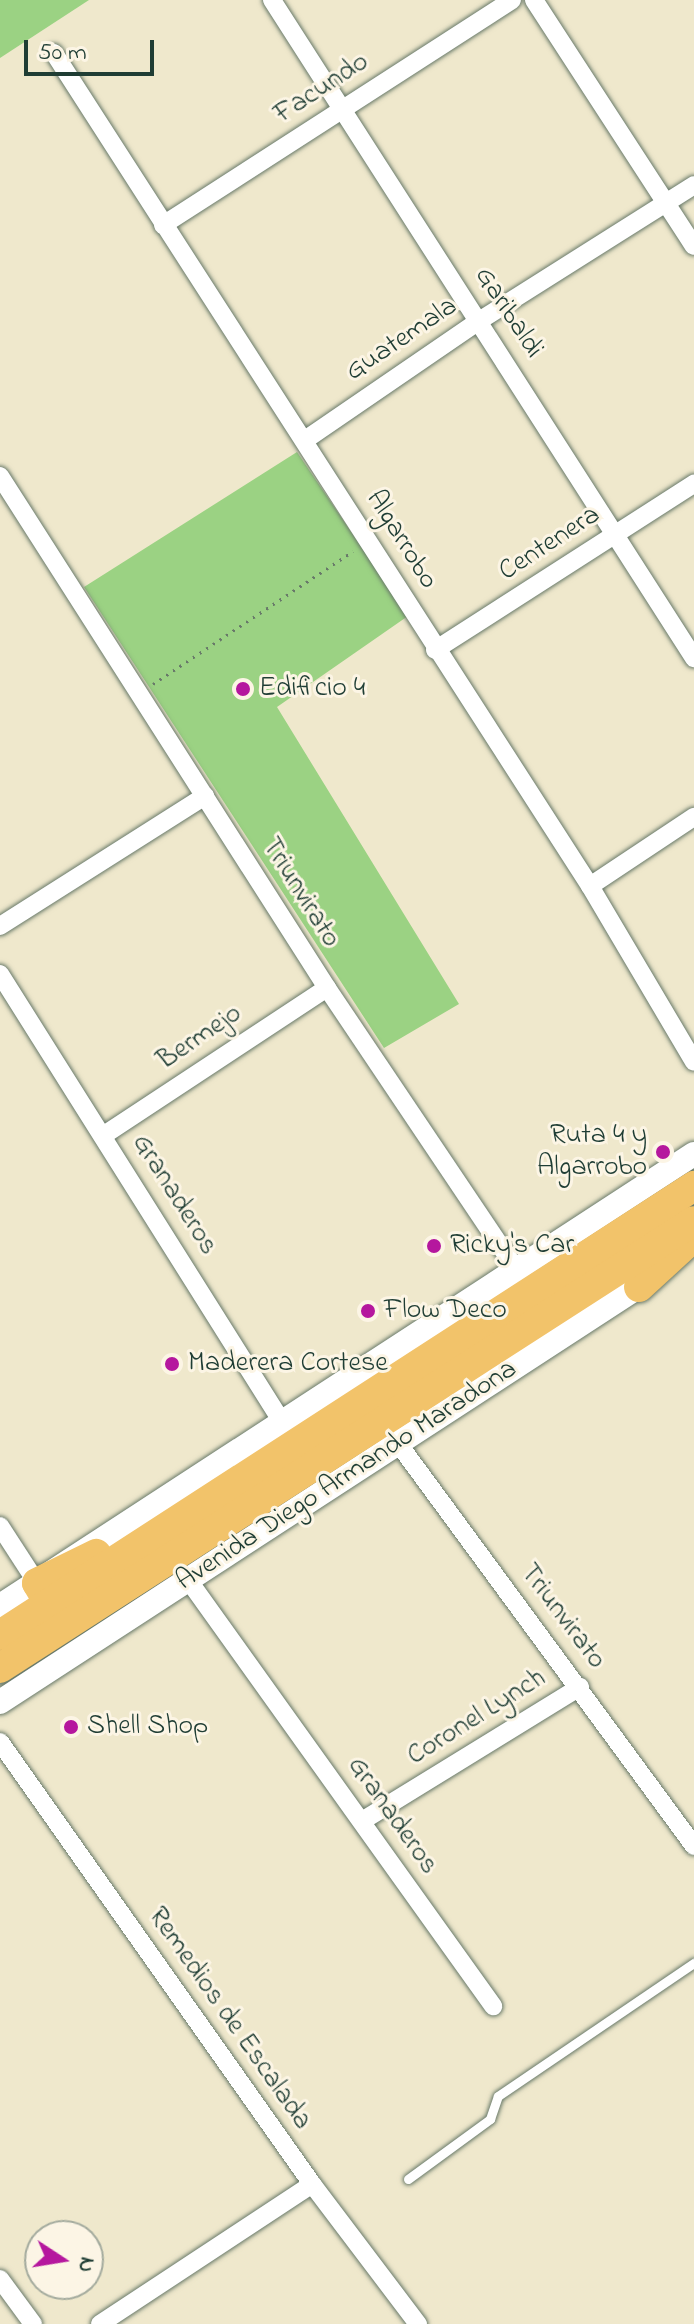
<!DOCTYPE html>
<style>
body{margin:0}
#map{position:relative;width:694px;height:2324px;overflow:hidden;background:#efe8cc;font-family:"Indie Flower",sans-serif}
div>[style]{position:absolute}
.green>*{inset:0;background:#9bd283}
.path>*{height:3px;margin-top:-1.5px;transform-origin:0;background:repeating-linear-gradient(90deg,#687969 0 2px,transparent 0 8px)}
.roads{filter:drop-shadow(0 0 2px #687969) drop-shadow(0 0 2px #687969)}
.service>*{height:9px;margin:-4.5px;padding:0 4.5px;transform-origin:4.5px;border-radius:4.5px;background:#fff}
.minor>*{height:18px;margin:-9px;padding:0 9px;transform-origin:9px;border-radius:9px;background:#fff}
.tertiary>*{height:24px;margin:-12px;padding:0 12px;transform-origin:12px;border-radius:12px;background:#fff}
.primary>*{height:30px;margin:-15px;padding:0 15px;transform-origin:15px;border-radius:15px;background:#f2c36a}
.dots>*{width:22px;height:22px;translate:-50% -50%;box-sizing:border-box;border:4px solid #fcf5e5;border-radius:50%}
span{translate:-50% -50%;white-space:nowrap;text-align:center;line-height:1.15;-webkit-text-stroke:6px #fcf5e5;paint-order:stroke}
.street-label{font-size:28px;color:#1f3d34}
.poi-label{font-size:28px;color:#1f3d34}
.left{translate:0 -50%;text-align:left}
.right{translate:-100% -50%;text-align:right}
.north{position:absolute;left:24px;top:2220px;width:80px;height:80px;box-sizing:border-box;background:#fcf5e5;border:2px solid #a4ab9e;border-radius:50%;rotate:102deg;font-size:22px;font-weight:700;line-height:32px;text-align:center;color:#1f3d34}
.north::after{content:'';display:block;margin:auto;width:28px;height:36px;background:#b5179e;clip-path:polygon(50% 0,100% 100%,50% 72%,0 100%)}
.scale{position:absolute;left:24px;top:40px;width:130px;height:36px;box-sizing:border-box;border:4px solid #1f3d34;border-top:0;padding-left:10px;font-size:24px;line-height:28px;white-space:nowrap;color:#1f3d34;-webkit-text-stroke:6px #fcf5e5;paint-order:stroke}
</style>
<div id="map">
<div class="green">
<div style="clip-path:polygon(0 0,89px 0,0 58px)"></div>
<div style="clip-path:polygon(297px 452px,408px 616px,277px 707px,459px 1004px,384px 1048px,84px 587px)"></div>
</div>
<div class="path">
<div style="left:153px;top:684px;width:240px;rotate:-33.6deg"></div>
</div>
<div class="roads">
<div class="service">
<div style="left:408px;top:2179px;width:102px;rotate:-36.2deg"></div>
<div style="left:490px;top:2119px;width:24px;rotate:-71deg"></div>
<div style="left:498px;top:2096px;width:237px;rotate:-34.2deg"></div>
</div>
<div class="minor">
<div style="left:272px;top:0;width:782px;rotate:57.33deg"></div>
<div style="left:534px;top:0;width:293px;rotate:57deg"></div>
<div style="left:54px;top:53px;width:991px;rotate:57.24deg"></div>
<div style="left:590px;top:886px;width:204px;rotate:59.4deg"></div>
<div style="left:163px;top:225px;width:415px;rotate:-32.8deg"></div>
<div style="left:305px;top:440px;width:211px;rotate:-34.4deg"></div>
<div style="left:479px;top:321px;width:254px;rotate:-32.3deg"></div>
<div style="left:0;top:476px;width:608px;rotate:57.43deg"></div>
<div style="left:327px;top:988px;width:349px;rotate:56.1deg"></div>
<div style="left:435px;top:650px;width:308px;rotate:-32.7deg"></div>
<div style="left:590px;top:886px;width:125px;rotate:-33.6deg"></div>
<div style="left:0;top:926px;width:243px;rotate:-32.4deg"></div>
<div style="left:0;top:974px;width:539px;rotate:57.81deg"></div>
<div style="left:104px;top:1135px;width:267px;rotate:-33.4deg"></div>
<div style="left:392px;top:1435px;width:510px;rotate:53.69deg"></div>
<div style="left:0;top:1526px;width:68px;rotate:57deg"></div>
<div style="left:189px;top:1581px;width:523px;rotate:54.42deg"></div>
<div style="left:0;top:1742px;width:541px;rotate:54.78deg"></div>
<div style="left:312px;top:2184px;width:176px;rotate:52.9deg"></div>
<div style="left:362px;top:1821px;width:256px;rotate:-31.6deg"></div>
<div style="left:0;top:2279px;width:56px;rotate:53.7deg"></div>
<div style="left:100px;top:2324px;width:254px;rotate:-33.4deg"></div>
</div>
<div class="tertiary">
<div style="left:0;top:1606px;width:828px;rotate:-33.08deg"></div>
<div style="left:0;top:1702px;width:778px;rotate:-33.04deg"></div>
</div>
<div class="primary">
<div style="left:639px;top:1287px;width:67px;rotate:-42.6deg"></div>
<div style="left:49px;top:1603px;width:23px;rotate:-121deg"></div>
<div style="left:37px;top:1583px;width:66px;rotate:-26.2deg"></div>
<div style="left:0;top:1635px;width:827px;rotate:-32.9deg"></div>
<div style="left:0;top:1668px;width:825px;rotate:-32.79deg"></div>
</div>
</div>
<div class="dots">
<div style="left:243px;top:689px;background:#b5179e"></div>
<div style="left:663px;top:1152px;background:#b5179e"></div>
<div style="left:434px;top:1246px;background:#b5179e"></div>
<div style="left:368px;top:1311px;background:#b5179e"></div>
<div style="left:172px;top:1364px;background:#b5179e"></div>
<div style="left:71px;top:1727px;background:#b5179e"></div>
</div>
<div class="street-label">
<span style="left:322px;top:89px;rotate:-33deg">Facundo</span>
<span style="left:508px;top:313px;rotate:57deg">Garibaldi</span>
<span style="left:402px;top:340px;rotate:-34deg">Guatemala</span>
<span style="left:401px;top:540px;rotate:58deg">Algarrobo</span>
<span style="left:550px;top:544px;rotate:-33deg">Centenera</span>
<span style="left:300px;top:893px;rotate:58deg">Triunvirato</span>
<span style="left:200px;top:1038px;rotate:-34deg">Bermejo</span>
<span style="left:174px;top:1195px;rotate:58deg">Granaderos</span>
<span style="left:347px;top:1476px;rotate:-33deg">Avenida Diego Armando Maradona</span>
<span style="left:562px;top:1617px;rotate:53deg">Triunvirato</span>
<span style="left:477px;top:1718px;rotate:-32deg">Coronel Lynch</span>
<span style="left:392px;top:1816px;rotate:55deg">Granaderos</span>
<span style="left:229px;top:2019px;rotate:55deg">Remedios de Escalada</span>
</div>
<div class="poi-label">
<span class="left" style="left:259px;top:689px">Edificio 4</span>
<span class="right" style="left:647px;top:1152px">Ruta 4 y<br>Algarrobo</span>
<span class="left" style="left:450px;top:1246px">Ricky's Car</span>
<span class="left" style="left:384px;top:1311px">Flow Deco</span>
<span class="left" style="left:188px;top:1364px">Maderera Cortese</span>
<span class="left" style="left:87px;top:1727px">Shell Shop</span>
</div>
<div class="north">N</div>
<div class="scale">50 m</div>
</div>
